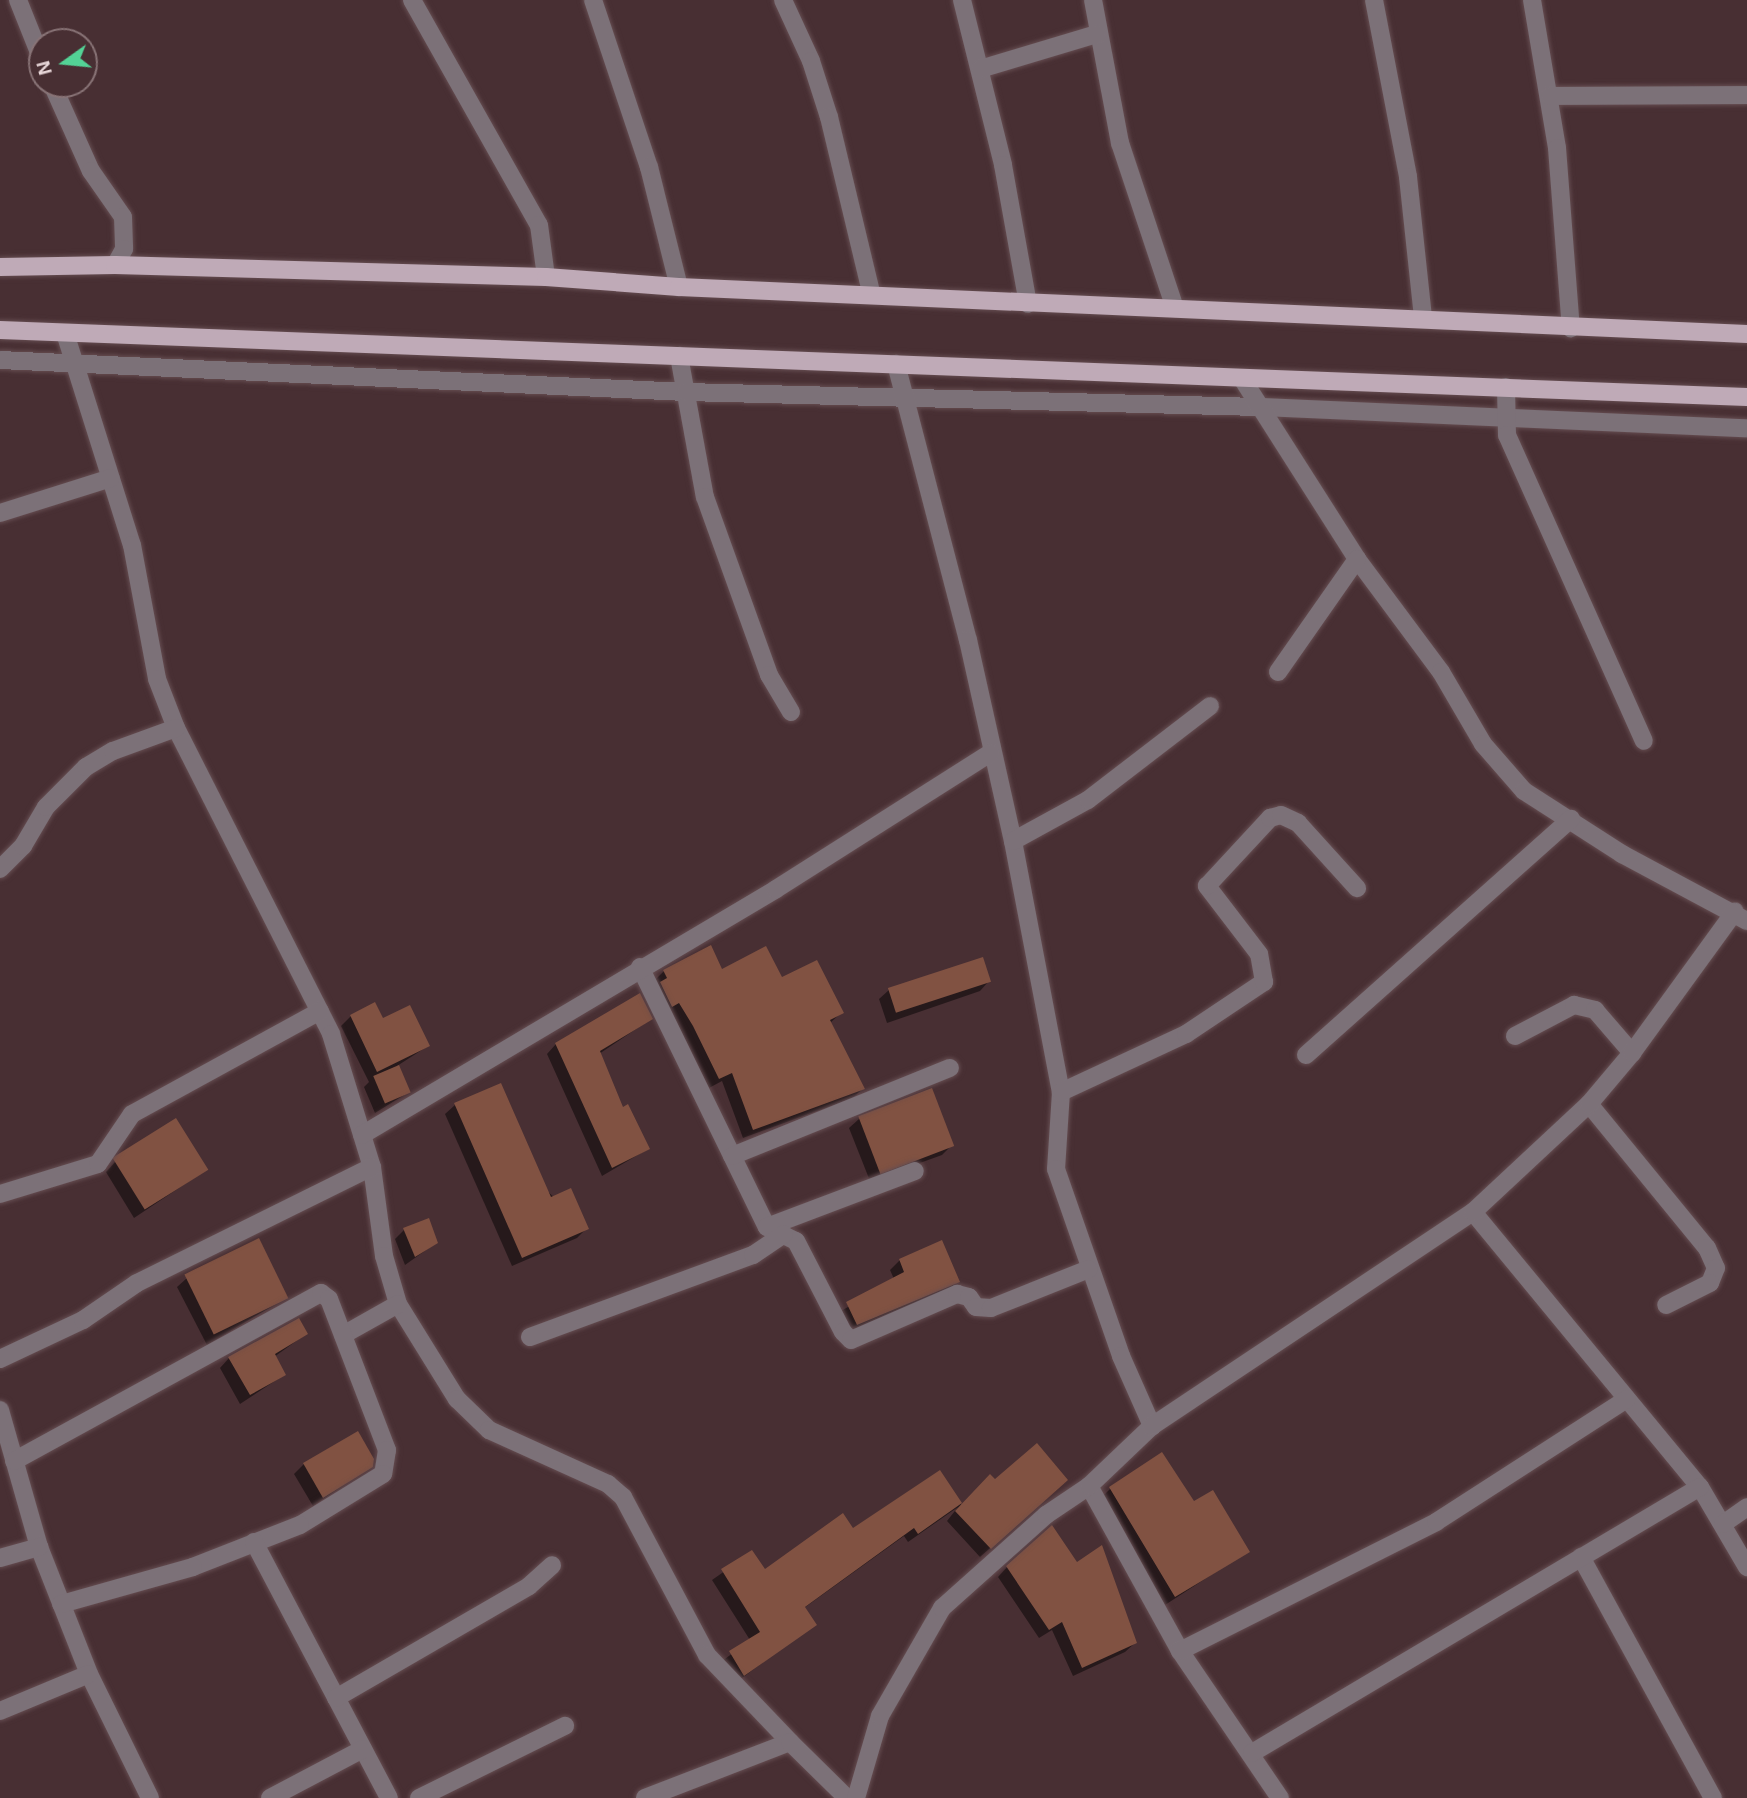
<!DOCTYPE html>
<style>
body{margin:0}
#map{position:relative;width:1747px;height:1798px;overflow:hidden;background:#482f33;font-family:Helvetica,sans-serif}
div>[style]{position:absolute}
.shadow>*{inset:0;background:#0007}
.building>*{inset:0;background:#815242;transform-origin:0 0}
.roads{filter:drop-shadow(0 0 2px #654d51) drop-shadow(0 0 2px #654d51)}
.minor>*{height:18px;margin:-9px;padding:0 9px;transform-origin:9px;border-radius:9px;background:#7c7178}
.major>*{height:18px;margin:-9px;padding:0 9px;transform-origin:9px;border-radius:9px;background:#bfaab7}
span{translate:-50% -50%;white-space:nowrap;text-align:center;line-height:1.15;-webkit-text-stroke:7px #482f33;paint-order:stroke}
.north{position:absolute;left:28px;top:28px;width:70px;height:70px;box-sizing:border-box;background:#482f33;border:2px solid #887376;border-radius:50%;rotate:255deg;font-size:19px;font-weight:700;line-height:28px;text-align:center;color:#e9d8da}
.north::after{content:'';display:block;margin:auto;width:24px;height:32px;background:#53d396;clip-path:polygon(50% 0,100% 100%,50% 72%,0 100%)}
</style>
<div id="map">
<div class="shadow">
<div style="clip-path:polygon(664px 971px,721px 971px,781px 979px,841px 1013px,830px 1023px,863px 1088px,853px 1098px,743px 1138px,722px 1081px,709px 1088px,654px 981px)"></div>
<div style="clip-path:polygon(989px 981px,980px 991px,887px 1023px,879px 999px,889px 990px)"></div>
<div style="clip-path:polygon(351px 1016px,382px 1020px,428px 1046px,397px 1066px,409px 1092px,375px 1113px,364px 1087px,369px 1082px,341px 1026px)"></div>
<div style="clip-path:polygon(651px 1019px,599px 1054px,623px 1109px,648px 1149px,602px 1176px,547px 1054px,556px 1044px)"></div>
<div style="clip-path:polygon(931px 1091px,952px 1145px,942px 1155px,870px 1181px,849px 1128px,859px 1119px)"></div>
<div style="clip-path:polygon(455px 1105px,587px 1228px,577px 1238px,512px 1266px,445px 1114px)"></div>
<div style="clip-path:polygon(115px 1162px,206px 1170px,134px 1218px,106px 1172px)"></div>
<div style="clip-path:polygon(404px 1230px,436px 1243px,405px 1265px,395px 1239px)"></div>
<div style="clip-path:polygon(900px 1260px,957px 1282px,948px 1291px,847px 1333px,838px 1313px,894px 1279px,890px 1270px)"></div>
<div style="clip-path:polygon(187px 1278px,286px 1298px,207px 1345px,177px 1287px)"></div>
<div style="clip-path:polygon(306px 1334px,274px 1357px,284px 1375px,240px 1404px,220px 1368px,229px 1358px)"></div>
<div style="clip-path:polygon(304px 1464px,371px 1466px,313px 1506px,294px 1474px)"></div>
<div style="clip-path:polygon(940px 1473px,962px 1506px,995px 1482px,1057px 1489px,980px 1557px,947px 1521px,958px 1507px,908px 1542px,904px 1536px,804px 1608px,814px 1624px,734px 1684px,721px 1662px,750px 1640px,712px 1580px,752px 1552px,765px 1572px,853px 1531px)"></div>
<div style="clip-path:polygon(1111px 1488px,1194px 1503px,1248px 1551px,1165px 1605px,1101px 1498px)"></div>
<div style="clip-path:polygon(1007px 1567px,1135px 1643px,1125px 1652px,1073px 1676px,1052px 1630px,1039px 1638px,998px 1577px)"></div>
</div>
<div class="building">
<div style="clip-path:polygon(711px 945px,722px 969px,766px 946px,782px 977px,817px 960px,844px 1013px,830px 1020px,865px 1089px,753px 1130px,732px 1073px,719px 1079px,693px 1026px,679px 1003px,672px 1007px,660px 982px,667px 978px,663px 970px)"></div>
<div style="left:983px;top:957px;width:26px;height:100px;rotate:72deg"></div>
<div style="clip-path:polygon(640px 993px,653px 1019px,600px 1051px,623px 1107px,628px 1104px,650px 1149px,612px 1168px,555px 1043px)"></div>
<div style="clip-path:polygon(375px 1002px,383px 1018px,410px 1005px,430px 1046px,377px 1072px,350px 1015px)"></div>
<div style="left:399px;top:1065px;width:30px;height:28px;rotate:67deg"></div>
<div style="clip-path:polygon(501px 1083px,551px 1197px,571px 1188px,589px 1229px,522px 1258px,454px 1103px)"></div>
<div style="left:932px;top:1088px;width:62px;height:79px;rotate:69deg"></div>
<div style="left:176px;top:1118px;width:61px;height:75px;rotate:58deg"></div>
<div style="clip-path:polygon(429px 1218px,438px 1243px,415px 1257px,403px 1228px)"></div>
<div style="left:259px;top:1238px;width:67px;height:83px;rotate:64deg"></div>
<div style="clip-path:polygon(942px 1240px,960px 1282px,857px 1325px,846px 1302px,904px 1272px,899px 1259px)"></div>
<div style="clip-path:polygon(299px 1318px,308px 1334px,275px 1354px,286px 1375px,250px 1395px,228px 1357px)"></div>
<div style="clip-path:polygon(358px 1431px,374px 1459px,373px 1467px,323px 1498px,303px 1463px)"></div>
<div style="clip-path:polygon(1037px 1443px,1068px 1480px,991px 1549px,955px 1511px,990px 1474px,995px 1479px)"></div>
<div style="clip-path:polygon(1162px 1452px,1194px 1501px,1213px 1490px,1250px 1552px,1175px 1597px,1109px 1487px)"></div>
<div style="clip-path:polygon(940px 1470px,962px 1503px,918px 1534px,914px 1528px,805px 1607px,817px 1625px,744px 1676px,729px 1651px,760px 1632px,721px 1569px,752px 1550px,765px 1569px,843px 1513px,853px 1528px)"></div>
<div style="clip-path:polygon(1052px 1525px,1077px 1562px,1102px 1545px,1137px 1643px,1082px 1668px,1062px 1622px,1049px 1630px,1006px 1566px)"></div>
</div>
<div class="roads">
<div class="minor">
<div style="left:18px;top:0;width:65px;rotate:68.2deg"></div>
<div style="left:412px;top:0;width:258px;rotate:60.6deg"></div>
<div style="left:539px;top:225px;width:52px;rotate:82.3deg"></div>
<div style="left:593px;top:0;width:176px;rotate:71.5deg"></div>
<div style="left:649px;top:167px;width:124px;rotate:76deg"></div>
<div style="left:783px;top:0;width:67px;rotate:65.3deg"></div>
<div style="left:811px;top:61px;width:59px;rotate:72.2deg"></div>
<div style="left:829px;top:117px;width:180px;rotate:76.5deg"></div>
<div style="left:962px;top:0;width:170px;rotate:76deg"></div>
<div style="left:1003px;top:165px;width:141px;rotate:79.8deg"></div>
<div style="left:1093px;top:0;width:146px;rotate:79.3deg"></div>
<div style="left:1120px;top:143px;width:174px;rotate:71.6deg"></div>
<div style="left:1374px;top:0;width:180px;rotate:79.1deg"></div>
<div style="left:1408px;top:177px;width:141px;rotate:83.9deg"></div>
<div style="left:1532px;top:0;width:150px;rotate:80.4deg"></div>
<div style="left:1557px;top:148px;width:181px;rotate:85.6deg"></div>
<div style="left:980px;top:69px;width:122px;rotate:-16.7deg"></div>
<div style="left:52px;top:84px;width:95px;rotate:65.9deg"></div>
<div style="left:91px;top:171px;width:56px;rotate:55.2deg"></div>
<div style="left:123px;top:217px;width:32px;rotate:88deg"></div>
<div style="left:124px;top:249px;width:18px;rotate:119deg"></div>
<div style="left:1550px;top:96px;width:197px;rotate:-0.3deg"></div>
<div style="left:65px;top:333px;width:222px;rotate:72.5deg"></div>
<div style="left:132px;top:545px;width:136px;rotate:79.4deg"></div>
<div style="left:157px;top:679px;width:53px;rotate:68.8deg"></div>
<div style="left:176px;top:728px;width:343px;rotate:63.1deg"></div>
<div style="left:331px;top:1034px;width:139px;rotate:72.9deg"></div>
<div style="left:372px;top:1167px;width:90px;rotate:82.3deg"></div>
<div style="left:384px;top:1256px;width:50px;rotate:73.7deg"></div>
<div style="left:398px;top:1304px;width:112px;rotate:58.2deg"></div>
<div style="left:457px;top:1399px;width:45px;rotate:44.1deg"></div>
<div style="left:489px;top:1430px;width:131px;rotate:24.4deg"></div>
<div style="left:608px;top:1484px;width:20px;rotate:41deg"></div>
<div style="left:623px;top:1497px;width:179px;rotate:62deg"></div>
<div style="left:707px;top:1655px;width:120px;rotate:46.3deg"></div>
<div style="left:679px;top:356px;width:143px;rotate:79.6deg"></div>
<div style="left:705px;top:497px;width:189px;rotate:70.2deg"></div>
<div style="left:769px;top:675px;width:43px;rotate:59.3deg"></div>
<div style="left:0;top:360px;width:687px;rotate:2.67deg"></div>
<div style="left:686px;top:392px;width:574px;rotate:1.5deg"></div>
<div style="left:1260px;top:407px;width:487px;rotate:2.5deg"></div>
<div style="left:896px;top:364px;width:285px;rotate:75.4deg"></div>
<div style="left:968px;top:640px;width:206px;rotate:77.4deg"></div>
<div style="left:1013px;top:841px;width:256px;rotate:79.2deg"></div>
<div style="left:1061px;top:1092px;width:77px;rotate:93.7deg"></div>
<div style="left:1056px;top:1169px;width:198px;rotate:70.8deg"></div>
<div style="left:1121px;top:1356px;width:77px;rotate:66.1deg"></div>
<div style="left:1243px;top:380px;width:212px;rotate:57.5deg"></div>
<div style="left:1357px;top:559px;width:141px;rotate:53.4deg"></div>
<div style="left:1441px;top:672px;width:83px;rotate:59.7deg"></div>
<div style="left:1483px;top:744px;width:62px;rotate:48.9deg"></div>
<div style="left:1524px;top:791px;width:117px;rotate:32.7deg"></div>
<div style="left:1622px;top:854px;width:142px;rotate:28.2deg"></div>
<div style="left:1506px;top:387px;width:48px;rotate:88.8deg"></div>
<div style="left:1507px;top:435px;width:335px;rotate:65.9deg"></div>
<div style="left:0;top:513px;width:116px;rotate:-17.5deg"></div>
<div style="left:1278px;top:672px;width:138px;rotate:-55deg"></div>
<div style="left:1013px;top:841px;width:85px;rotate:-28.7deg"></div>
<div style="left:1088px;top:800px;width:154px;rotate:-37.6deg"></div>
<div style="left:0;top:869px;width:33px;rotate:-45deg"></div>
<div style="left:23px;top:846px;width:45px;rotate:-59.5deg"></div>
<div style="left:46px;top:807px;width:57px;rotate:-45deg"></div>
<div style="left:86px;top:767px;width:31px;rotate:-31deg"></div>
<div style="left:113px;top:751px;width:67px;rotate:-20.1deg"></div>
<div style="left:640px;top:967px;width:289px;rotate:64deg"></div>
<div style="left:767px;top:1227px;width:32px;rotate:26deg"></div>
<div style="left:796px;top:1241px;width:102px;rotate:62.7deg"></div>
<div style="left:843px;top:1332px;width:11px;rotate:45deg"></div>
<div style="left:851px;top:1340px;width:116px;rotate:-23.5deg"></div>
<div style="left:957px;top:1294px;width:12px;rotate:14deg"></div>
<div style="left:969px;top:1297px;width:12px;rotate:55deg"></div>
<div style="left:976px;top:1307px;width:15px;rotate:4deg"></div>
<div style="left:991px;top:1308px;width:105px;rotate:-21.7deg"></div>
<div style="left:1515px;top:1036px;width:67px;rotate:-27.7deg"></div>
<div style="left:1574px;top:1005px;width:22px;rotate:13deg"></div>
<div style="left:1595px;top:1010px;width:57px;rotate:49.3deg"></div>
<div style="left:1306px;top:1055px;width:355px;rotate:-41.7deg"></div>
<div style="left:1061px;top:1092px;width:138px;rotate:-24.9deg"></div>
<div style="left:1186px;top:1034px;width:94px;rotate:-33.7deg"></div>
<div style="left:1264px;top:982px;width:28px;rotate:-100deg"></div>
<div style="left:1259px;top:954px;width:86px;rotate:-127.4deg"></div>
<div style="left:1207px;top:886px;width:93px;rotate:-47.2deg"></div>
<div style="left:1270px;top:818px;width:11px;rotate:-15deg"></div>
<div style="left:1281px;top:815px;width:19px;rotate:25deg"></div>
<div style="left:1298px;top:823px;width:88px;rotate:47.8deg"></div>
<div style="left:1589px;top:1104px;width:186px;rotate:50.7deg"></div>
<div style="left:1707px;top:1248px;width:22px;rotate:66deg"></div>
<div style="left:1716px;top:1268px;width:16px;rotate:112deg"></div>
<div style="left:1710px;top:1283px;width:49px;rotate:153.4deg"></div>
<div style="left:362px;top:1135px;width:482px;rotate:-30.7deg"></div>
<div style="left:776px;top:889px;width:254px;rotate:-32.4deg"></div>
<div style="left:732px;top:1156px;width:235px;rotate:-22deg"></div>
<div style="left:0;top:1194px;width:102px;rotate:-17deg"></div>
<div style="left:98px;top:1164px;width:60px;rotate:-55.8deg"></div>
<div style="left:132px;top:1114px;width:214px;rotate:-28.7deg"></div>
<div style="left:1473px;top:1212px;width:357px;rotate:50.5deg"></div>
<div style="left:1700px;top:1487px;width:93px;rotate:59.6deg"></div>
<div style="left:767px;top:1227px;width:158px;rotate:-20.7deg"></div>
<div style="left:343px;top:1335px;width:63px;rotate:-29.4deg"></div>
<div style="left:530px;top:1337px;width:238px;rotate:-20.2deg"></div>
<div style="left:753px;top:1255px;width:37px;rotate:-34deg"></div>
<div style="left:0;top:1359px;width:92px;rotate:-25.2deg"></div>
<div style="left:83px;top:1320px;width:65px;rotate:-34.4deg"></div>
<div style="left:137px;top:1283px;width:262px;rotate:-26.3deg"></div>
<div style="left:0;top:1410px;width:142px;rotate:74.1deg"></div>
<div style="left:39px;top:1547px;width:136px;rotate:68.5deg"></div>
<div style="left:89px;top:1674px;width:138px;rotate:63.8deg"></div>
<div style="left:14px;top:1461px;width:350px;rotate:-28.7deg"></div>
<div style="left:321px;top:1293px;width:10px;rotate:37deg"></div>
<div style="left:329px;top:1299px;width:162px;rotate:69deg"></div>
<div style="left:387px;top:1450px;width:24px;rotate:99deg"></div>
<div style="left:383px;top:1474px;width:97px;rotate:148.4deg"></div>
<div style="left:300px;top:1525px;width:115px;rotate:158.6deg"></div>
<div style="left:193px;top:1567px;width:137px;rotate:164.3deg"></div>
<div style="left:1089px;top:1486px;width:188px;rotate:61.1deg"></div>
<div style="left:1180px;top:1651px;width:178px;rotate:55.8deg"></div>
<div style="left:1723px;top:1524px;width:29px;rotate:-35deg"></div>
<div style="left:254px;top:1542px;width:289px;rotate:62.2deg"></div>
<div style="left:1581px;top:1557px;width:275px;rotate:61.3deg"></div>
<div style="left:0;top:1558px;width:41px;rotate:-15.8deg"></div>
<div style="left:1180px;top:1651px;width:287px;rotate:-26.7deg"></div>
<div style="left:1436px;top:1522px;width:227px;rotate:-32.8deg"></div>
<div style="left:336px;top:1698px;width:223px;rotate:-30.1deg"></div>
<div style="left:529px;top:1586px;width:31px;rotate:-42deg"></div>
<div style="left:0;top:1711px;width:96px;rotate:-22.6deg"></div>
<div style="left:1252px;top:1753px;width:521px;rotate:-30.7deg"></div>
<div style="left:270px;top:1798px;width:105px;rotate:-27.8deg"></div>
<div style="left:419px;top:1798px;width:163px;rotate:-26.3deg"></div>
<div style="left:645px;top:1798px;width:155px;rotate:-21.1deg"></div>
<div style="left:790px;top:1742px;width:80px;rotate:44.5deg"></div>
<div style="left:856px;top:1798px;width:85px;rotate:-73.7deg"></div>
<div style="left:880px;top:1716px;width:125px;rotate:-60.1deg"></div>
<div style="left:942px;top:1608px;width:140px;rotate:-41.8deg"></div>
<div style="left:1046px;top:1515px;width:52px;rotate:-34deg"></div>
<div style="left:1089px;top:1486px;width:87px;rotate:-43.6deg"></div>
<div style="left:1152px;top:1426px;width:386px;rotate:-33.7deg"></div>
<div style="left:1473px;top:1212px;width:158px;rotate:-43deg"></div>
<div style="left:1589px;top:1104px;width:67px;rotate:-49.9deg"></div>
<div style="left:1632px;top:1053px;width:175px;rotate:-54deg"></div>
</div>
<div class="major">
<div style="left:0;top:267px;width:115px;rotate:-1deg"></div>
<div style="left:115px;top:265px;width:431px;rotate:1.6deg"></div>
<div style="left:546px;top:277px;width:133px;rotate:4.3deg"></div>
<div style="left:679px;top:287px;width:1069px;rotate:2.52deg"></div>
<div style="left:0;top:330px;width:1748px;rotate:2.2deg"></div>
</div>
</div>
<div class="north">N</div>
</div>
